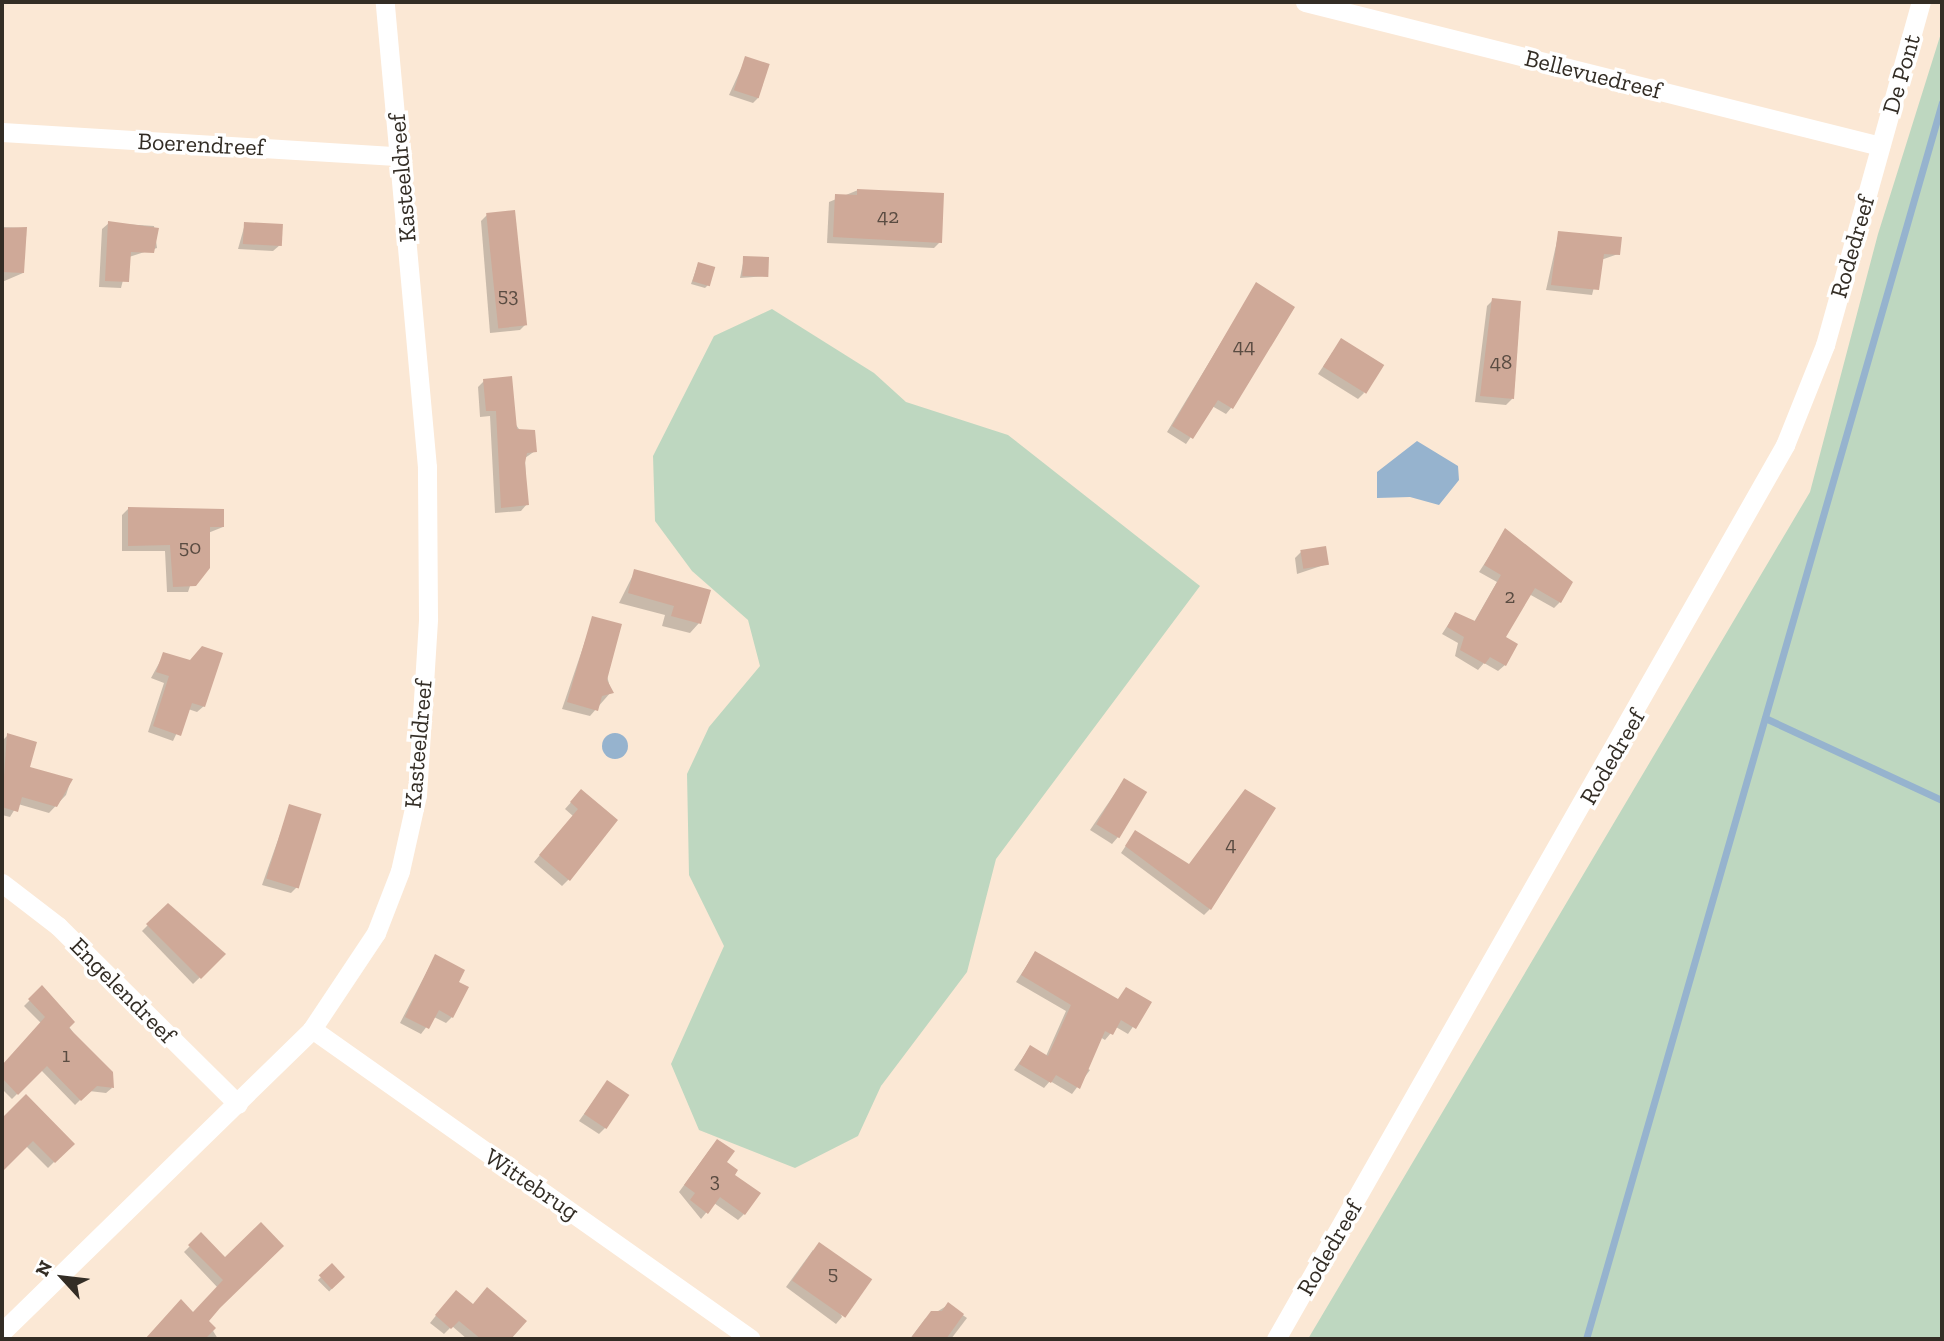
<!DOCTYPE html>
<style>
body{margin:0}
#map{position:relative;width:1944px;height:1341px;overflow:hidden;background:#fbe8d5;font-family:"Zilla Slab",serif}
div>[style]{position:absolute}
.green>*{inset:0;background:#bed7c0}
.water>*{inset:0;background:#96b3ce}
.round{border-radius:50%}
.shadow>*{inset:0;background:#0003;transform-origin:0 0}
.stream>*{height:7px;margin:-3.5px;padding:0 3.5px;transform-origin:3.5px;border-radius:3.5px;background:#96b3ce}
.building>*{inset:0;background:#cfa998;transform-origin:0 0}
.street>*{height:19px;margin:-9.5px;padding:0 9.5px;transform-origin:9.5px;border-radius:9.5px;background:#fff}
span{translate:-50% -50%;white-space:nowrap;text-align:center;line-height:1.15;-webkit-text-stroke:7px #fff;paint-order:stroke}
.number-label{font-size:21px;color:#5a4c42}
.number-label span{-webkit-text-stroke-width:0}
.street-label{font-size:24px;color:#332d25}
.frame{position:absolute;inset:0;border:4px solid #332d25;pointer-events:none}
.north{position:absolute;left:28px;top:1243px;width:70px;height:70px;-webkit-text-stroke:5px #fff;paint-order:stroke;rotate:297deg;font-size:19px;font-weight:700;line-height:28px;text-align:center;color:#332d25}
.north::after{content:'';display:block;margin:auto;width:24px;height:32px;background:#332d25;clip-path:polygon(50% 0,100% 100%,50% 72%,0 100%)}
</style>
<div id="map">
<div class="green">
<div style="clip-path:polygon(1942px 30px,1942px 1339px,1308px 1339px,1810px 492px,1878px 234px)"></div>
<div style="clip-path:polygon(772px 309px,874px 373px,906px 402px,1008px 435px,1200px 586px,996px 859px,967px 972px,881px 1086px,858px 1136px,795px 1168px,699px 1130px,671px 1064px,724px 946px,689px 875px,687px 774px,709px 727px,760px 666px,748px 620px,692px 571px,655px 521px,653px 456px,714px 336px)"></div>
</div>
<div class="water">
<div style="clip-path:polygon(1417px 441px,1458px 466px,1459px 480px,1439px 505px,1410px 497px,1377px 498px,1377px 472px)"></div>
<div class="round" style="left:602px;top:733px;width:26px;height:26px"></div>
</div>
<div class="shadow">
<div style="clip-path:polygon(746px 58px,759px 97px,753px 103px,729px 95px)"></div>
<div style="clip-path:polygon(858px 190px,940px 242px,934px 248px,827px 243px,829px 202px)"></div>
<div style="clip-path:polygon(487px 215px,526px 324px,520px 330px,490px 333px,481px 221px)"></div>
<div style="clip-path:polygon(109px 223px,154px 226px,157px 248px,129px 257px,121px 288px,99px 287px,102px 229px)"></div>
<div style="clip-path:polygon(245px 224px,280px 245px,273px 251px,238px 249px)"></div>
<div style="clip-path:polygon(2px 227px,25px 228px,23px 273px,2px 282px)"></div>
<div style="clip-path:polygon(1559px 232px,1618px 254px,1601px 260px,1592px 295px,1546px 290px)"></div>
<div style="clip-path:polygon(744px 258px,767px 276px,740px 278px)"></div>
<div style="clip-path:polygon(698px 264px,708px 285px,705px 288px,691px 284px)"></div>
<div style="clip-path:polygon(1256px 285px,1231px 408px,1226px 414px,1212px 406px,1186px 444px,1167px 432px)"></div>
<div style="clip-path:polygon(1493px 300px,1512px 399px,1506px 405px,1475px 402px,1487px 306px)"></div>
<div style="clip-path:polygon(1341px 340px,1364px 393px,1358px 399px,1318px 374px)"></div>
<div style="clip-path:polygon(484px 381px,535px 451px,525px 458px,527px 504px,521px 511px,495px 513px,490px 416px,480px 417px,478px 387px)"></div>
<div style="clip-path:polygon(129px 508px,223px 527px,208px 533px,188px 592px,167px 592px,165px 551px,122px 551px,122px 515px)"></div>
<div style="clip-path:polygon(1506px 531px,1560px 602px,1554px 608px,1529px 594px,1504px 638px,1505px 665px,1498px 671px,1484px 663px,1478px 670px,1455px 656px,1458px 643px,1442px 634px,1455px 614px,1474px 622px,1497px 582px,1479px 572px)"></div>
<div style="clip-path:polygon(1301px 552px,1327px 564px,1297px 574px,1295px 558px)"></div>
<div style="clip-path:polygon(635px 571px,699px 623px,690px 633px,662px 626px,665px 615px,619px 603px)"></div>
<div style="clip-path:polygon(593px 618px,611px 692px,590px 716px,562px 709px)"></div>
<div style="clip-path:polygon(164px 654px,204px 706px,197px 712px,188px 709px,173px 741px,148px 732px,164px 683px,151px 678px)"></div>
<div style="clip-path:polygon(8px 735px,28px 768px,71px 780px,66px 795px,49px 813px,18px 804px,10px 817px,2px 815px,2px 741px)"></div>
<div style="clip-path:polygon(1124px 780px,1118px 837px,1112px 844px,1090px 830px)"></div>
<div style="clip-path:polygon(581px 791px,569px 879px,562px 886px,534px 862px,573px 816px,565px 809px)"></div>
<div style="clip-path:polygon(290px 806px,297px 887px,291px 893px,262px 885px)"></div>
<div style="clip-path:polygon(1135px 832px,1188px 865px,1210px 909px,1204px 915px,1121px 853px)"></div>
<div style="clip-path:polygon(168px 905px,224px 954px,193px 984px,142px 931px)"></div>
<div style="clip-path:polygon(1035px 953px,1117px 1001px,1126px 989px,1149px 1003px,1128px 1034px,1116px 1027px,1105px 1040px,1100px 1037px,1083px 1066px,1090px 1070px,1072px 1094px,1050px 1081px,1044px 1088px,1014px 1070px,1030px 1047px,1046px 1056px,1066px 1011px,1016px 982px)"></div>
<div style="clip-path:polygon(435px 956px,457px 983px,452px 1017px,446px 1023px,434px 1017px,421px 1034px,400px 1023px)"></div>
<div style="clip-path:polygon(42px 988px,112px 1088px,106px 1093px,89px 1091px,75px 1105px,41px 1070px,12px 1099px,2px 1089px,2px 1066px,41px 1023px,24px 1006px)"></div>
<div style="clip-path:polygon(607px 1082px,605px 1128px,599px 1134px,579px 1121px)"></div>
<div style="clip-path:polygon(26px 1097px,72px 1144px,48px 1168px,26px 1146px,2px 1170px,2px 1121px)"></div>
<div style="clip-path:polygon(711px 1148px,732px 1175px,744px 1214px,738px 1220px,714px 1203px,701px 1219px,679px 1192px)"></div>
<div style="clip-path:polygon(261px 1225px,207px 1321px,218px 1339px,146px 1339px,181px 1302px,193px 1314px,218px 1288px,184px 1252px,201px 1235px,225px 1259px)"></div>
<div style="clip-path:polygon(813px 1250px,842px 1317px,836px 1324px,786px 1287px)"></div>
<div style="left:332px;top:1266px;width:16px;height:20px;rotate:45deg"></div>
<div style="clip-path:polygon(450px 1298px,472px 1306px,524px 1321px,509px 1339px,467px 1339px,452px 1326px,444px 1334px,430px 1323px)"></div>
<div style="clip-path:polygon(948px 1305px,967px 1318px,951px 1339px,910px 1339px,925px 1319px)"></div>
</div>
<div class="stream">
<div style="left:1765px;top:718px;width:195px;rotate:24.9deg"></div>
<div style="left:1586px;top:1339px;width:1287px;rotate:-73.94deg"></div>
</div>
<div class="building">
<div style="left:745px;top:56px;width:26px;height:36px;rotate:18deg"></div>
<div style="clip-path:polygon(857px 189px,944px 193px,942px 243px,833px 237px,835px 194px,857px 195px)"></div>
<div style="left:515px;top:210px;width:116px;height:29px;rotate:84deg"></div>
<div style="clip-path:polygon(108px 221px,159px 228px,154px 253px,131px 252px,129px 282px,105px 281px)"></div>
<div style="left:244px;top:222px;width:39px;height:22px;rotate:3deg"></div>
<div style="clip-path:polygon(27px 227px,24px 273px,2px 272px,2px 228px)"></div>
<div style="clip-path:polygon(1558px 231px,1622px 237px,1620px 255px,1604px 254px,1599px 290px,1551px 285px)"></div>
<div style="left:743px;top:256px;width:26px;height:20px;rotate:2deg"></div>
<div style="left:698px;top:262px;width:18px;height:20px;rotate:16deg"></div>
<div style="clip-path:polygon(1256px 282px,1295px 307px,1233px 409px,1218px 400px,1193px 439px,1172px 426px)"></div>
<div style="clip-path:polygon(1492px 298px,1521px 301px,1514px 399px,1480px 396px)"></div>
<div style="left:1341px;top:338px;width:51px;height:34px;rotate:32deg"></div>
<div style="clip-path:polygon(512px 376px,517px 429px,535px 430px,537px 452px,527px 453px,525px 463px,529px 505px,501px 508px,496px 411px,486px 411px,483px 379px)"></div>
<div style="clip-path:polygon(128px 507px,224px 509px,224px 527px,210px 527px,210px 568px,196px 586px,173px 587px,170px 545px,128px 546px)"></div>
<div style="clip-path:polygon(1505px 528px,1573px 582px,1561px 603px,1535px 588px,1506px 637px,1518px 644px,1506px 666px,1490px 657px,1485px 664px,1460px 650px,1464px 637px,1447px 627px,1455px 612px,1475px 621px,1501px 575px,1484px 565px)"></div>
<div style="left:1326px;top:546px;width:19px;height:26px;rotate:81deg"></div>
<div style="clip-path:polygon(634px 569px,711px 590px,701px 624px,671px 616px,674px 606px,628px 593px)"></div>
<div style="clip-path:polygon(592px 616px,622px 624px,607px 680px,614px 693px,602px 696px,598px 711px,567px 702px)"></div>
<div style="clip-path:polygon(202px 646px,223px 653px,205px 707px,192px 703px,181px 736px,153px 726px,169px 676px,156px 672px,163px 652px,190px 660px)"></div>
<div style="clip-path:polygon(7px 733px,37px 742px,30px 767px,73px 779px,57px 807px,22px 797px,18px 812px,2px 807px)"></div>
<div style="left:1124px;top:778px;width:27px;height:54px;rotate:31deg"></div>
<div style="clip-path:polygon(581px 789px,618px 820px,570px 881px,539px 855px,578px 809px,570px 802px)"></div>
<div style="clip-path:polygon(1245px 789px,1276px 808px,1211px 910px,1125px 846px,1135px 830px,1189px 864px)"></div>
<div style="left:289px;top:804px;width:34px;height:78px;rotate:17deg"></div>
<div style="clip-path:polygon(168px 903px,226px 954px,201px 979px,146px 924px)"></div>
<div style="clip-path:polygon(1035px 951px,1118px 999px,1126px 987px,1152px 1002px,1136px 1029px,1121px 1020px,1113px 1035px,1105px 1031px,1080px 1089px,1056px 1075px,1051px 1083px,1019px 1064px,1030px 1045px,1048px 1056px,1071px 1005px,1021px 975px)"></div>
<div style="clip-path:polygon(435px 954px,465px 970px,459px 982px,469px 987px,453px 1018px,439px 1010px,429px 1029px,405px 1017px)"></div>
<div style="clip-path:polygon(42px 985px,75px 1022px,69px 1028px,113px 1072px,114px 1088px,97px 1086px,81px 1101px,47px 1066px,18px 1095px,2px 1078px,2px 1065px,45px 1017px,28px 999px)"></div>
<div style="left:607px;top:1080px;width:27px;height:41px;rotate:34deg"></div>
<div style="clip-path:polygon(26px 1094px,75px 1144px,55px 1163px,33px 1141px,2px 1172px,2px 1118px)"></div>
<div style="clip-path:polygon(717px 1139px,735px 1151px,727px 1162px,738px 1170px,735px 1175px,761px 1193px,745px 1215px,720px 1197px,708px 1214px,690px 1200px,695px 1193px,684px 1185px)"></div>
<div style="clip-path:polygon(261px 1222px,284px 1246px,220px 1308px,209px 1321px,216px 1328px,205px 1339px,145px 1339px,181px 1299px,193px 1312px,223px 1280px,188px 1245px,201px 1232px,225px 1257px)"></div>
<div style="left:819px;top:1242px;width:65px;height:47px;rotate:35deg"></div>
<div style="left:332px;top:1263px;width:19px;height:18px;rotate:47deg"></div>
<div style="clip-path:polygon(487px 1287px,527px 1321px,511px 1339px,481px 1339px,459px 1321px,451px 1329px,435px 1315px,456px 1290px,473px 1304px)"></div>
<div style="clip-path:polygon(948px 1302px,964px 1314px,946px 1339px,910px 1339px,931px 1311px,942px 1311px)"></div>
</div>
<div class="street">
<div style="left:1305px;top:2px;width:593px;rotate:14.06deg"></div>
<div style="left:2px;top:132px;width:399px;rotate:3.5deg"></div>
<div style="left:2px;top:883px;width:71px;rotate:37.5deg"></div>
<div style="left:58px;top:926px;width:253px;rotate:44.7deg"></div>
<div style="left:312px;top:1029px;width:537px;rotate:35.23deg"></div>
<div style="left:2px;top:1332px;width:433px;rotate:-44.3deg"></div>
<div style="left:312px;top:1029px;width:115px;rotate:-56.3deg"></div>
<div style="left:376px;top:933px;width:66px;rotate:-68.8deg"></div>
<div style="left:400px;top:871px;width:78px;rotate:-77.4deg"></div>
<div style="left:417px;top:795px;width:177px;rotate:-86.4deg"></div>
<div style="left:428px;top:618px;width:151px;rotate:-90.4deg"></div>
<div style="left:427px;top:467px;width:467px;rotate:-95.2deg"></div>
<div style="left:1276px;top:1339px;width:1029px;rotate:-60.34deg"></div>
<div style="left:1785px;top:445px;width:108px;rotate:-68.2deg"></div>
<div style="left:1825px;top:345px;width:356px;rotate:-74.4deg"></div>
</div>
<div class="number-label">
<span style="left:888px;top:216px">42</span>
<span style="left:508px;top:295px">53</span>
<span style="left:1244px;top:346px">44</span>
<span style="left:1501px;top:362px">48</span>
<span style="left:190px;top:547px">50</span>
<span style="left:1510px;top:596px">2</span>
<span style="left:1231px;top:844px">4</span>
<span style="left:66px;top:1055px">1</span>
<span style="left:715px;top:1180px">3</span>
<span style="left:833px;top:1273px">5</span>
</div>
<div class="street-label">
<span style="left:1593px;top:74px;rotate:14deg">Bellevuedreef</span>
<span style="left:1901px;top:74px;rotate:-74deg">De Pont</span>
<span style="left:201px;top:144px;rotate:3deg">Boerendreef</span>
<span style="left:402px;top:178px;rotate:-95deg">Kasteeldreef</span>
<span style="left:1852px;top:247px;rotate:-74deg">Rodedreef</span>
<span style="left:418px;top:744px;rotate:-85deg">Kasteeldreef</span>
<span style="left:1612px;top:757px;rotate:-60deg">Rodedreef</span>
<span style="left:123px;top:990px;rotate:45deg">Engelendreef</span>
<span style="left:532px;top:1184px;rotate:34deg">Wittebrug</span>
<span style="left:1329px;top:1248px;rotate:-60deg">Rodedreef</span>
</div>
<div class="frame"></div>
<div class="north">N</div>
</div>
